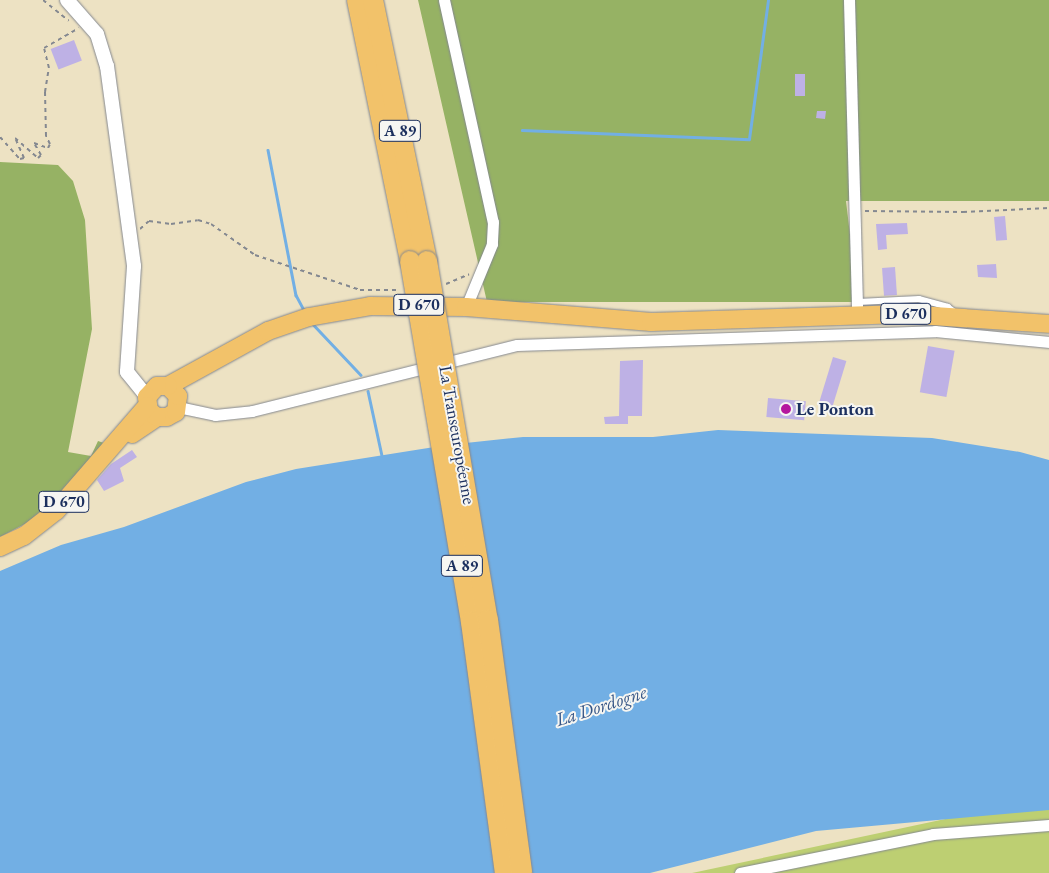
<!DOCTYPE html>
<meta charset="utf-8">
<style>
body{margin:0}
#map{position:relative;width:1049px;height:873px;overflow:hidden;background:#ede2c3;font-family:"EB Garamond",serif}
div>[style]{position:absolute}
.green>*{inset:0;background:#bdcf72}
.forest>*{inset:0;background:#96b264}
.water>*{inset:0;background:#72afe4}
.stream>*{height:2.5px;margin:-1.25px;padding:0 1.25px;transform-origin:1.25px;border-radius:1.25px;background:#72afe4}
.building>*{inset:0;background:#beb1e5;transform-origin:0 0}
.path>*{height:2px;margin-top:-1px;transform-origin:0;background:repeating-linear-gradient(90deg,#848890 0 4px,transparent 0 8px)}
.roads{filter:drop-shadow(0 0 1px #848890) drop-shadow(0 0 1px #848890)}
.service>*{height:5.5px;margin:-2.75px;padding:0 2.75px;transform-origin:2.75px;border-radius:2.75px;background:#fff}
.minor>*{height:11px;margin:-5.5px;padding:0 5.5px;transform-origin:5.5px;border-radius:5.5px;background:#fff}
.tertiary>*{height:14px;margin:-7px;padding:0 7px;transform-origin:7px;border-radius:7px;background:#fff}
.primary>*{height:18px;margin:-9px;padding:0 9px;transform-origin:9px;border-radius:9px;background:#f2c26a}
.motorway>*{height:20px;margin:-10px;padding:0 10px;transform-origin:10px;border-radius:10px;background:#f2c26a}
.bridges{filter:drop-shadow(0 0 1px #848890) drop-shadow(0 0 1px #848890)}
.motorway-bridge>*{height:20px;margin:-10px;padding:0 10px;transform-origin:10px;border-radius:10px;background:#f2c26a}
.dots>*{width:14px;height:14px;translate:-50% -50%;box-sizing:border-box;border:2px solid #f6f6f2;border-radius:50%}
span{translate:-50% -50%;white-space:nowrap;text-align:center;line-height:1.15;-webkit-text-stroke:4px #f6f6f2;paint-order:stroke}
.shield-label span{padding:1px 4px;background:#f6f6f2;border:1px solid;border-radius:4px;-webkit-text-stroke-width:0}
.shield-label{font-size:16px;color:#1b2f5e;font-weight:700}
.poi-label{font-size:18px;color:#1b2f5e;font-weight:700}
.left{translate:0 -50%;text-align:left}
.street-label{font-size:18px;color:#1b2f5e}
.water-label{font-size:19px;color:#355586;font-style:italic}
</style>
<div id="map">
<div class="green">
<div style="clip-path:polygon(1049px 797px,1049px 873px,692px 873px)"></div>
</div>
<div class="forest">
<div style="clip-path:polygon(418px 0,1049px 0,1049px 201px,846px 201px,858px 302px,487px 302px)"></div>
<div style="clip-path:polygon(0 162px,58px 165px,73px 181px,85px 220px,92px 329px,68px 452px,91px 456px,98px 441px,107px 444px,42px 515px,0 537px)"></div>
</div>
<div class="water">
<div style="clip-path:polygon(718px 430px,932px 438px,1020px 452px,1049px 460px,1049px 810px,816px 831px,650px 873px,0 873px,0 571px,61px 545px,124px 527px,246px 482px,296px 469px,447px 445px,523px 437px,653px 437px)"></div>
</div>
<div class="stream">
<div style="left:522px;top:130px;width:227px;rotate:2.3deg"></div>
<div style="left:749px;top:139px;width:140px;rotate:-82.2deg"></div>
<div style="left:268px;top:150px;width:148px;rotate:79.1deg"></div>
<div style="left:296px;top:295px;width:19px;rotate:62deg"></div>
<div style="left:312px;top:323px;width:71px;rotate:46.7deg"></div>
<div style="left:368px;top:391px;width:66px;rotate:77.8deg"></div>
</div>
<div class="building">
<div style="left:74px;top:40px;width:22px;height:25px;rotate:69deg"></div>
<div style="left:795px;top:74px;width:10px;height:22px"></div>
<div style="clip-path:polygon(817px 111px,826px 111px,825px 119px,816px 118px)"></div>
<div style="left:1005px;top:216px;width:24px;height:11px;rotate:85deg"></div>
<div style="clip-path:polygon(907px 223px,908px 234px,886px 235px,887px 249px,878px 250px,876px 224px)"></div>
<div style="clip-path:polygon(996px 264px,997px 278px,978px 277px,977px 265px)"></div>
<div style="left:895px;top:267px;width:28px;height:13px;rotate:86deg"></div>
<div style="left:928px;top:346px;width:27px;height:47px;rotate:10deg"></div>
<div style="left:833px;top:357px;width:14px;height:47px;rotate:17deg"></div>
<div style="clip-path:polygon(643px 360px,642px 416px,628px 416px,628px 424px,605px 424px,604px 417px,619px 416px,620px 361px)"></div>
<div style="left:768px;top:398px;width:38px;height:19px;rotate:5deg"></div>
<div style="clip-path:polygon(132px 450px,137px 457px,120px 468px,124px 481px,104px 491px,97px 480px,111px 464px)"></div>
</div>
<div class="path">
<div style="left:43px;top:0;width:33px;rotate:39deg"></div>
<div style="left:0;top:137px;width:30px;rotate:48deg"></div>
<div style="left:20px;top:159px;width:4px;rotate:-14deg"></div>
<div style="left:24px;top:158px;width:22px;rotate:-114deg"></div>
<div style="left:15px;top:138px;width:30px;rotate:41deg"></div>
<div style="left:38px;top:158px;width:4px;rotate:-45deg"></div>
<div style="left:41px;top:155px;width:14px;rotate:-120deg"></div>
<div style="left:34px;top:143px;width:15px;rotate:20deg"></div>
<div style="left:48px;top:148px;width:4px;rotate:-63deg"></div>
<div style="left:50px;top:144px;width:9px;rotate:-117deg"></div>
<div style="left:46px;top:136px;width:44px;rotate:-91.3deg"></div>
<div style="left:45px;top:92px;width:24px;rotate:-81deg"></div>
<div style="left:49px;top:68px;width:21px;rotate:-104deg"></div>
<div style="left:44px;top:48px;width:40px;rotate:-29.7deg"></div>
<div style="left:865px;top:211px;width:98px;rotate:0.6deg"></div>
<div style="left:963px;top:212px;width:86px;rotate:-2.7deg"></div>
<div style="left:140px;top:229px;width:12px;rotate:-42deg"></div>
<div style="left:149px;top:221px;width:22px;rotate:8deg"></div>
<div style="left:171px;top:224px;width:27px;rotate:-8deg"></div>
<div style="left:198px;top:220px;width:14px;rotate:17deg"></div>
<div style="left:211px;top:224px;width:54px;rotate:35.2deg"></div>
<div style="left:255px;top:255px;width:111px;rotate:18.4deg"></div>
<div style="left:360px;top:290px;width:39px"></div>
<div style="left:446px;top:284px;width:25px;rotate:-23deg"></div>
</div>
<div class="roads">
<div class="service">
<div style="left:858px;top:302px;width:61px;rotate:-2.8deg"></div>
<div style="left:919px;top:299px;width:30px;rotate:15deg"></div>
<div style="left:948px;top:307px;width:10px;rotate:37deg"></div>
</div>
<div class="minor">
<div style="left:444px;top:0;width:227px;rotate:77.6deg"></div>
<div style="left:493px;top:222px;width:22px;rotate:93deg"></div>
<div style="left:492px;top:244px;width:68px;rotate:112.4deg"></div>
<div style="left:849px;top:0;width:315px;rotate:88.5deg"></div>
<div style="left:178px;top:407px;width:38px;rotate:12deg"></div>
<div style="left:215px;top:415px;width:37px;rotate:-6deg"></div>
<div style="left:252px;top:411px;width:273px;rotate:-14deg"></div>
<div style="left:517px;top:345px;width:418px;rotate:-1.9deg"></div>
<div style="left:935px;top:331px;width:115px;rotate:5.5deg"></div>
<div style="left:740px;top:873px;width:197px;rotate:-11.4deg"></div>
<div style="left:933px;top:834px;width:116px;rotate:-4.4deg"></div>
</div>
<div class="tertiary">
<div style="left:67px;top:0;width:45px;rotate:48.6deg"></div>
<div style="left:97px;top:34px;width:34px;rotate:73deg"></div>
<div style="left:107px;top:66px;width:202px;rotate:82.3deg"></div>
<div style="left:134px;top:266px;width:106px;rotate:93.8deg"></div>
<div style="left:127px;top:372px;width:32px;rotate:51deg"></div>
</div>
<div class="primary">
<div style="left:168px;top:386px;width:114px;rotate:-28.8deg"></div>
<div style="left:268px;top:331px;width:43px;rotate:-18.9deg"></div>
<div style="left:309px;top:317px;width:62px;rotate:-10.2deg"></div>
<div style="left:370px;top:306px;width:96px;rotate:0.6deg"></div>
<div style="left:466px;top:307px;width:186px;rotate:4.6deg"></div>
<div style="left:651px;top:322px;width:253px;rotate:-1.8deg"></div>
<div style="left:904px;top:314px;width:145px;rotate:3.9deg"></div>
<div style="left:132px;top:434px;width:30px;rotate:-34deg"></div>
<div style="left:157px;top:417px;width:10px"></div>
<div style="left:167px;top:417px;width:10px;rotate:-29deg"></div>
<div style="left:176px;top:412px;width:16px;rotate:-83deg"></div>
<div style="left:178px;top:396px;width:14px;rotate:-135deg"></div>
<div style="left:168px;top:386px;width:11px;rotate:180deg"></div>
<div style="left:157px;top:386px;width:15px;rotate:132deg"></div>
<div style="left:147px;top:397px;width:14px;rotate:82deg"></div>
<div style="left:149px;top:411px;width:10px;rotate:37deg"></div>
<div style="left:0;top:547px;width:26px;rotate:-25deg"></div>
<div style="left:24px;top:536px;width:41px;rotate:-38deg"></div>
<div style="left:56px;top:511px;width:139px;rotate:-49.1deg"></div>
</div>
<div class="motorway">
<div style="left:357px;top:0;width:266px;rotate:78.5deg"></div>
<div style="left:373px;top:0;width:267px;rotate:78.3deg"></div>
</div>
</div>
<div class="bridges">
<div class="motorway-bridge">
<div style="left:410px;top:261px;width:366px;rotate:80.4deg"></div>
<div style="left:471px;top:622px;width:253px;rotate:82.3deg"></div>
<div style="left:427px;top:261px;width:364px;rotate:80.4deg"></div>
<div style="left:488px;top:620px;width:255px;rotate:82.3deg"></div>
</div>
</div>
<div class="dots">
<div style="left:786px;top:409px;background:#b5179e"></div>
</div>
<div class="shield-label">
<span style="left:400px;top:131px">A 89</span>
<span style="left:419px;top:305px">D 670</span>
<span style="left:906px;top:314px">D 670</span>
<span style="left:64px;top:502px">D 670</span>
<span style="left:462px;top:566px">A 89</span>
</div>
<div class="poi-label">
<span class="left" style="left:796px;top:409px">Le Ponton</span>
</div>
<div class="street-label">
<span style="left:457px;top:435px;rotate:80deg">La Transeuropéenne</span>
</div>
<div class="water-label">
<span style="left:601px;top:706px;rotate:-18deg">La Dordogne</span>
</div>
</div>
